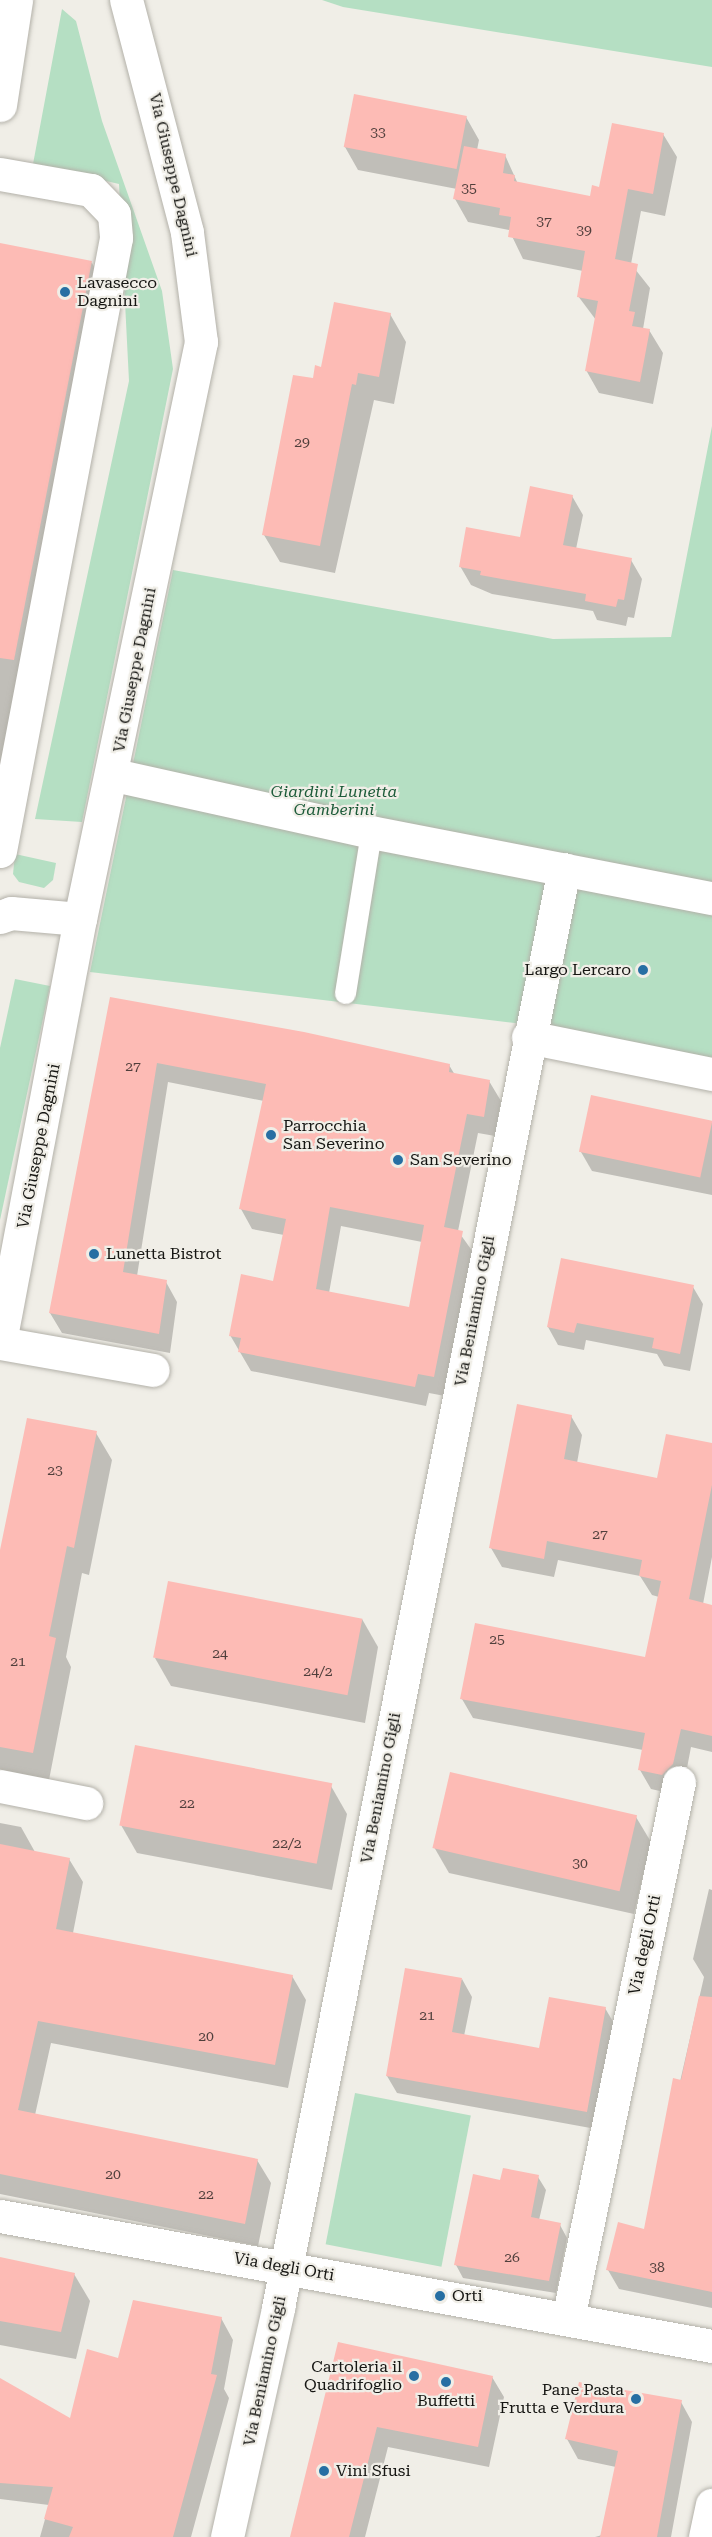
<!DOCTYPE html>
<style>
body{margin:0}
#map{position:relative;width:712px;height:2537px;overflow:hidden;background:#f0eee7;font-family:"Roboto Serif",serif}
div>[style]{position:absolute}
.green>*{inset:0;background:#b5dfc3;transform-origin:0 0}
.shadow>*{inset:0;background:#0003}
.building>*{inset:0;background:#fdbbb5;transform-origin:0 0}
.roads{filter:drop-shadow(0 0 2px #b3b1a9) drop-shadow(0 0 2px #b3b1a9)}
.lane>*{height:21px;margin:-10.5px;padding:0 10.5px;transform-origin:10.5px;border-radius:10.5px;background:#fff}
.street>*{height:33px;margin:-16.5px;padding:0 16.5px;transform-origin:16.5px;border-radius:16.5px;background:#fff}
.secondary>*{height:33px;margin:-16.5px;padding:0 16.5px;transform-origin:16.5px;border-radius:16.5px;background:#fff}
.primary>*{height:33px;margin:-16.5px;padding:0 16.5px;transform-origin:16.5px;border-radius:16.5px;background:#fff}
.dots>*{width:16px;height:16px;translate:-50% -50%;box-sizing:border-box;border:3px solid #f0eee7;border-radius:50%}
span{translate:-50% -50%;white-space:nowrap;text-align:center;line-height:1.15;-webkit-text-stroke:4.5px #f0eee7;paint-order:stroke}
.number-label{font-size:14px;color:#503f3c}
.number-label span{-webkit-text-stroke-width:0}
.street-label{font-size:16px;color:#161613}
.poi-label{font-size:16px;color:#161613}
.left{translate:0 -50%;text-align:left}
.right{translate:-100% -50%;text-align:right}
.park-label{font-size:16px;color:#1d5c3a;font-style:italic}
</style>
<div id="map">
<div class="green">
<div style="clip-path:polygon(322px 0,712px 0,712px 67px,343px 7px)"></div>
<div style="clip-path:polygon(62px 9px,76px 21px,102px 121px,162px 291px,173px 369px,82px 822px,35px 819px,129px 381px,119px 184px,33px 164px)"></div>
<div style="clip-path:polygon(712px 426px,712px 1062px,515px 1023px,90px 972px,173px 570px,553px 639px,671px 637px)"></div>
<div style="clip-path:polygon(15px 854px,56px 863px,53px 880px,44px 888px,19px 882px,13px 874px)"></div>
<div style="clip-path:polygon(15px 979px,50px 986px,0 1220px,0 1048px)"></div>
<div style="left:355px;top:2093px;width:118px;height:154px;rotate:11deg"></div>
</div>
<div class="shadow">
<div style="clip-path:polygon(466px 117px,479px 140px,477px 150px,505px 155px,518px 184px,591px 198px,663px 134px,677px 157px,665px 216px,641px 211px,631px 264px,650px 288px,643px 329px,649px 330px,663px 353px,653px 404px,599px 393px,586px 370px,596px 320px,578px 296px,583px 271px,523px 259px,509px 230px,468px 222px,455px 199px,457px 189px,358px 170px,345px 147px)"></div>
<div style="clip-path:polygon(0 245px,92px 263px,103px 283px,0 805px)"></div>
<div style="clip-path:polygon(390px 314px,406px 342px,394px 404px,374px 400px,335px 573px,280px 562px,264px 535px,322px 369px)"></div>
<div style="clip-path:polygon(572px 496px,583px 515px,576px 549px,631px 560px,642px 579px,634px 618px,628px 617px,626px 626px,597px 620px,593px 611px,492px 594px,471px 585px,460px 566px,521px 539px)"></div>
<div style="clip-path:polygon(evenodd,111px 998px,449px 1065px,455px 1075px,489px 1081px,501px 1101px,495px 1136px,478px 1133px,458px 1231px,473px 1252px,445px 1396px,429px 1393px,426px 1406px,251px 1371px,230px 1335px,275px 1282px,284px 1235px,252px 1229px,241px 1209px,264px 1101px,168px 1082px,137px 1276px,166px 1282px,177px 1302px,170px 1353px,62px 1333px,50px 1313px,111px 998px,341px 1226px,422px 1242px,410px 1309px,329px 1293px,341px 1226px)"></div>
<div style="clip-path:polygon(712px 1121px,712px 1195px,592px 1171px,581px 1152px)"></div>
<div style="clip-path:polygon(693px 1287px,703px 1304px,690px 1371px,664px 1366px,657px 1354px,586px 1340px,584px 1350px,558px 1345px,548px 1327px)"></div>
<div style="clip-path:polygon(571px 1416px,582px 1435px,577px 1463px,659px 1479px,712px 1445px,712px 1557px,703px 1604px,712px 1606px,712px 1752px,691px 1747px,684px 1784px,673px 1794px,651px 1789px,640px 1770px,643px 1750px,473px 1718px,462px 1699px,646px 1659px,659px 1597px,652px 1595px,640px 1576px,558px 1560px,554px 1577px,502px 1567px,491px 1548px)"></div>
<div style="clip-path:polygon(96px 1433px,112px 1460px,89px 1575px,82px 1573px,66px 1657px,71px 1667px,49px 1780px,0 1771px,0 1561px)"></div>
<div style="clip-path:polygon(362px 1619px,378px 1647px,365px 1723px,171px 1686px,155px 1658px)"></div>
<div style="clip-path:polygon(331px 1786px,347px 1814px,332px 1890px,137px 1853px,121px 1825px)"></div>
<div style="clip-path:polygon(636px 1817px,651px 1842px,634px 1914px,449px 1873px,434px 1847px)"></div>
<div style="clip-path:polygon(0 1823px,21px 1827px,35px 1852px,69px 1859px,83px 1882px,73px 1933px,292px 1976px,306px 2000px,288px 2088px,51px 2043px,35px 2115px,257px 2160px,271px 2183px,258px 2246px,0 2194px)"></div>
<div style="clip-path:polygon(709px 1889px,712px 1890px,712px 2308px,619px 2289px,608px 2270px,646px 2230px,704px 1977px,693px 1959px)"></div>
<div style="clip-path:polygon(462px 1979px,472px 1997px,464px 2036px,540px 2050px,605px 2008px,615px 2025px,596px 2129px,397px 2093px,387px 2076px)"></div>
<div style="clip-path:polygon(538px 2177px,546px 2190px,539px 2220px,560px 2225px,567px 2238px,556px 2293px,463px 2278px,456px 2265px,501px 2182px)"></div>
<div style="clip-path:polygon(0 2259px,74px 2274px,90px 2301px,76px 2359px,0 2345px)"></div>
<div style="clip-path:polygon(221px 2318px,233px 2340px,224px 2389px,229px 2398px,191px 2537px,40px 2537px,49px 2505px,0 2499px,0 2380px,71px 2420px,120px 2360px)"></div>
<div style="clip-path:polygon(339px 2344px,492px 2377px,504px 2397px,489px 2467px,388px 2447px,365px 2537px,291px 2537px)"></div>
<div style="clip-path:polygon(681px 2402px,692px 2422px,671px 2537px,595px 2537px,602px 2535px,616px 2467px,578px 2459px,567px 2439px)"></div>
</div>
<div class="building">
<div style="left:354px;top:94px;width:115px;height:54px;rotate:11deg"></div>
<div style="clip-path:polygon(612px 123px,664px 133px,653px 194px,628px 189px,615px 259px,638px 264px,629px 311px,635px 312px,632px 326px,650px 329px,640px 382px,585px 371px,598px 301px,577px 297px,585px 251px,508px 237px,511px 217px,499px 215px,500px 208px,453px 199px,464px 146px,506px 154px,503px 173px,515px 175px,514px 181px,590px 196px,592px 185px,599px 187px)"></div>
<div style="clip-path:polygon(0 243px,92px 261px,14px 660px,0 658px)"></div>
<div style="clip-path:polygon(334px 302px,391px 313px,379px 377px,358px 373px,356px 385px,352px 384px,320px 546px,262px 535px,293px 375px,313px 378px,315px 365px,321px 367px)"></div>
<div style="clip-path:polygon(530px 486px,573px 495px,563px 545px,632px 558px,624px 600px,618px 599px,616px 607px,585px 601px,586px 594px,480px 575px,481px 571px,459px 567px,466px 527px,520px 537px)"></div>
<div style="clip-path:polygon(evenodd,110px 997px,304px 1032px,450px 1064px,449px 1072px,490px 1080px,484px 1117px,467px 1114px,444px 1227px,463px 1231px,434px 1377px,418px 1374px,415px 1387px,238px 1352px,241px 1338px,229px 1336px,241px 1274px,273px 1281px,286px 1219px,239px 1209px,266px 1084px,157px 1063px,123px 1272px,167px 1280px,159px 1334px,49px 1313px,110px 997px,330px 1207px,424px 1225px,409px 1307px,316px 1289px,330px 1207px)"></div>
<div style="left:591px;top:1095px;width:124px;height:58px;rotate:12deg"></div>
<div style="clip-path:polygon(561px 1258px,694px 1285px,680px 1354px,652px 1348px,654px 1338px,577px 1323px,574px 1333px,547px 1327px)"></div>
<div style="clip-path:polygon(517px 1404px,572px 1415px,564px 1459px,657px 1478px,666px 1434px,712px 1443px,712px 1485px,689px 1599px,712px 1605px,712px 1736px,681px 1729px,673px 1764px,662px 1775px,638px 1770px,645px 1733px,460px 1699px,475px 1623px,645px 1657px,661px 1581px,639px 1576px,642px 1560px,547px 1541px,544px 1559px,489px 1548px)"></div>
<div style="clip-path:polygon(27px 1418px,97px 1431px,74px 1548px,67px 1546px,49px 1636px,56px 1638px,33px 1753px,0 1747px,0 1550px)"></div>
<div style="left:168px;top:1581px;width:198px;height:78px;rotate:11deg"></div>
<div style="left:135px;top:1745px;width:201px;height:82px;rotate:11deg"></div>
<div style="left:450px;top:1772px;width:192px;height:78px;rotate:13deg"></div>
<div style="clip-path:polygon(0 1844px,70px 1858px,56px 1929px,293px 1975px,275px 2065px,38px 2021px,18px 2110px,258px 2159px,245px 2224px,0 2174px)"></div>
<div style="clip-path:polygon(405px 1968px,462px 1978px,452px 2032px,539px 2048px,549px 1997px,606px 2007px,587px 2112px,386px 2076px)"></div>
<div style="clip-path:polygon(699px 1996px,712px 1997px,712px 2292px,606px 2270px,618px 2222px,644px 2229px,673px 2078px,681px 2080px)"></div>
<div style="clip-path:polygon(503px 2168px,539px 2175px,531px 2217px,561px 2223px,549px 2281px,454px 2265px,473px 2174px,500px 2180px)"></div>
<div style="clip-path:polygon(0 2257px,75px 2273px,61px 2332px,0 2321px)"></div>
<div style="clip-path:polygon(133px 2300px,222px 2317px,211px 2374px,217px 2375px,173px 2537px,69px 2537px,73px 2527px,44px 2519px,53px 2487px,0 2483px,0 2378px,70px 2418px,87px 2349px,118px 2358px)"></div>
<div style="clip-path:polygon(338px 2342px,493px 2376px,478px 2447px,377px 2427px,349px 2537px,290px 2537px)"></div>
<div style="clip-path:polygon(579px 2382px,682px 2400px,657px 2537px,600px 2537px,618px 2451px,565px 2439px)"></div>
</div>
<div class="roads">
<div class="lane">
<div style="left:345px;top:993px;width:163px;rotate:-80.8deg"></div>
</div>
<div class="street">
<div style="left:0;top:105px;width:106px;rotate:-81.3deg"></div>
<div style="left:0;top:174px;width:92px;rotate:10deg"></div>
<div style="left:91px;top:190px;width:33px;rotate:46deg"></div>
<div style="left:114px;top:214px;width:24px;rotate:85deg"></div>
<div style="left:116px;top:238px;width:624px;rotate:100.72deg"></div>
<div style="left:114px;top:775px;width:263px;rotate:12.5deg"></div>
<div style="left:371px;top:832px;width:347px;rotate:11deg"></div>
<div style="left:0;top:917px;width:12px;rotate:-20deg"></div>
<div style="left:11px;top:913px;width:69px;rotate:5deg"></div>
<div style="left:528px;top:1037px;width:188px;rotate:11.4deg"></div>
<div style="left:0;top:1343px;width:155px;rotate:10deg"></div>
<div style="left:0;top:1786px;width:88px;rotate:11.2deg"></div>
<div style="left:568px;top:2319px;width:548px;rotate:-78.32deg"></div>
<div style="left:227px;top:2537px;width:235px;rotate:-77.4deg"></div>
<div style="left:278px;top:2308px;width:1467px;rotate:-78.76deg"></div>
<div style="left:705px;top:2537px;width:33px;rotate:-78deg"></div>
</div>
<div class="secondary">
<div style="left:0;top:1342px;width:430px;rotate:-79.3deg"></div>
<div style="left:80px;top:919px;width:590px;rotate:-78.16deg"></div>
<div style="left:201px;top:342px;width:111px;rotate:-97.3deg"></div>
<div style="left:187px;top:232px;width:240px;rotate:-104.7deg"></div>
</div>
<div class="primary">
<div style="left:0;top:2216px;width:724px;rotate:10.35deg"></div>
</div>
</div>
<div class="dots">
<div style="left:65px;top:292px;background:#276fa3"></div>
<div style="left:643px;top:970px;background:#276fa3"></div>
<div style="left:271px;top:1135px;background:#276fa3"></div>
<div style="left:398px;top:1160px;background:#276fa3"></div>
<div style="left:94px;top:1254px;background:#276fa3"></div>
<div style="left:440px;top:2296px;background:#276fa3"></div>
<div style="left:414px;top:2376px;background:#276fa3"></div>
<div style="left:446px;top:2382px;background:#276fa3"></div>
<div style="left:636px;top:2399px;background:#276fa3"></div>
<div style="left:324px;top:2471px;background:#276fa3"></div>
</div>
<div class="number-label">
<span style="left:378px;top:132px">33</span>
<span style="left:469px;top:188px">35</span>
<span style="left:544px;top:221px">37</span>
<span style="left:584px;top:230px">39</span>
<span style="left:302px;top:442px">29</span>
<span style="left:133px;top:1066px">27</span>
<span style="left:55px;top:1470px">23</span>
<span style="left:600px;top:1534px">27</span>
<span style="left:497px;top:1639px">25</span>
<span style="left:220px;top:1653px">24</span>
<span style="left:18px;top:1661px">21</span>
<span style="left:318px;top:1671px">24/2</span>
<span style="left:187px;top:1803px">22</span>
<span style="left:287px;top:1843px">22/2</span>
<span style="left:580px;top:1863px">30</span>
<span style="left:427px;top:2015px">21</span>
<span style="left:206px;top:2036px">20</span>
<span style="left:113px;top:2174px">20</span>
<span style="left:206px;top:2194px">22</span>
<span style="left:512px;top:2257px">26</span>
<span style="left:657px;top:2267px">38</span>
</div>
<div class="street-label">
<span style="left:173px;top:175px;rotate:77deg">Via Giuseppe Dagnini</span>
<span style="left:135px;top:670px;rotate:-79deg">Via Giuseppe Dagnini</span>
<span style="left:39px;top:1146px;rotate:-79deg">Via Giuseppe Dagnini</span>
<span style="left:475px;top:1311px;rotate:-79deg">Via Beniamino Gigli</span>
<span style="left:381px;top:1788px;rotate:-79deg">Via Beniamino Gigli</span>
<span style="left:645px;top:1945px;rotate:-78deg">Via degli Orti</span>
<span style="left:284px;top:2267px;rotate:10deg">Via degli Orti</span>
<span style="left:265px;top:2371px;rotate:-78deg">Via Beniamino Gigli</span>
</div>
<div class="poi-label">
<span class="left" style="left:77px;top:292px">Lavasecco<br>Dagnini</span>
<span class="right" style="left:631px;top:970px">Largo Lercaro</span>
<span class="left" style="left:283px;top:1135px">Parrocchia<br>San Severino</span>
<span class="left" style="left:410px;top:1160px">San Severino</span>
<span class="left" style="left:106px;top:1254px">Lunetta Bistrot</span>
<span class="left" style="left:452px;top:2296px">Orti</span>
<span class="right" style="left:402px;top:2376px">Cartoleria il<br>Quadrifoglio</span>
<span class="right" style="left:624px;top:2399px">Pane Pasta<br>Frutta e Verdura</span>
<span style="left:446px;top:2401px">Buffetti</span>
<span class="left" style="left:336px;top:2471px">Vini Sfusi</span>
</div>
<div class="park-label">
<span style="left:334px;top:801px">Giardini Lunetta<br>Gamberini</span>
</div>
</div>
